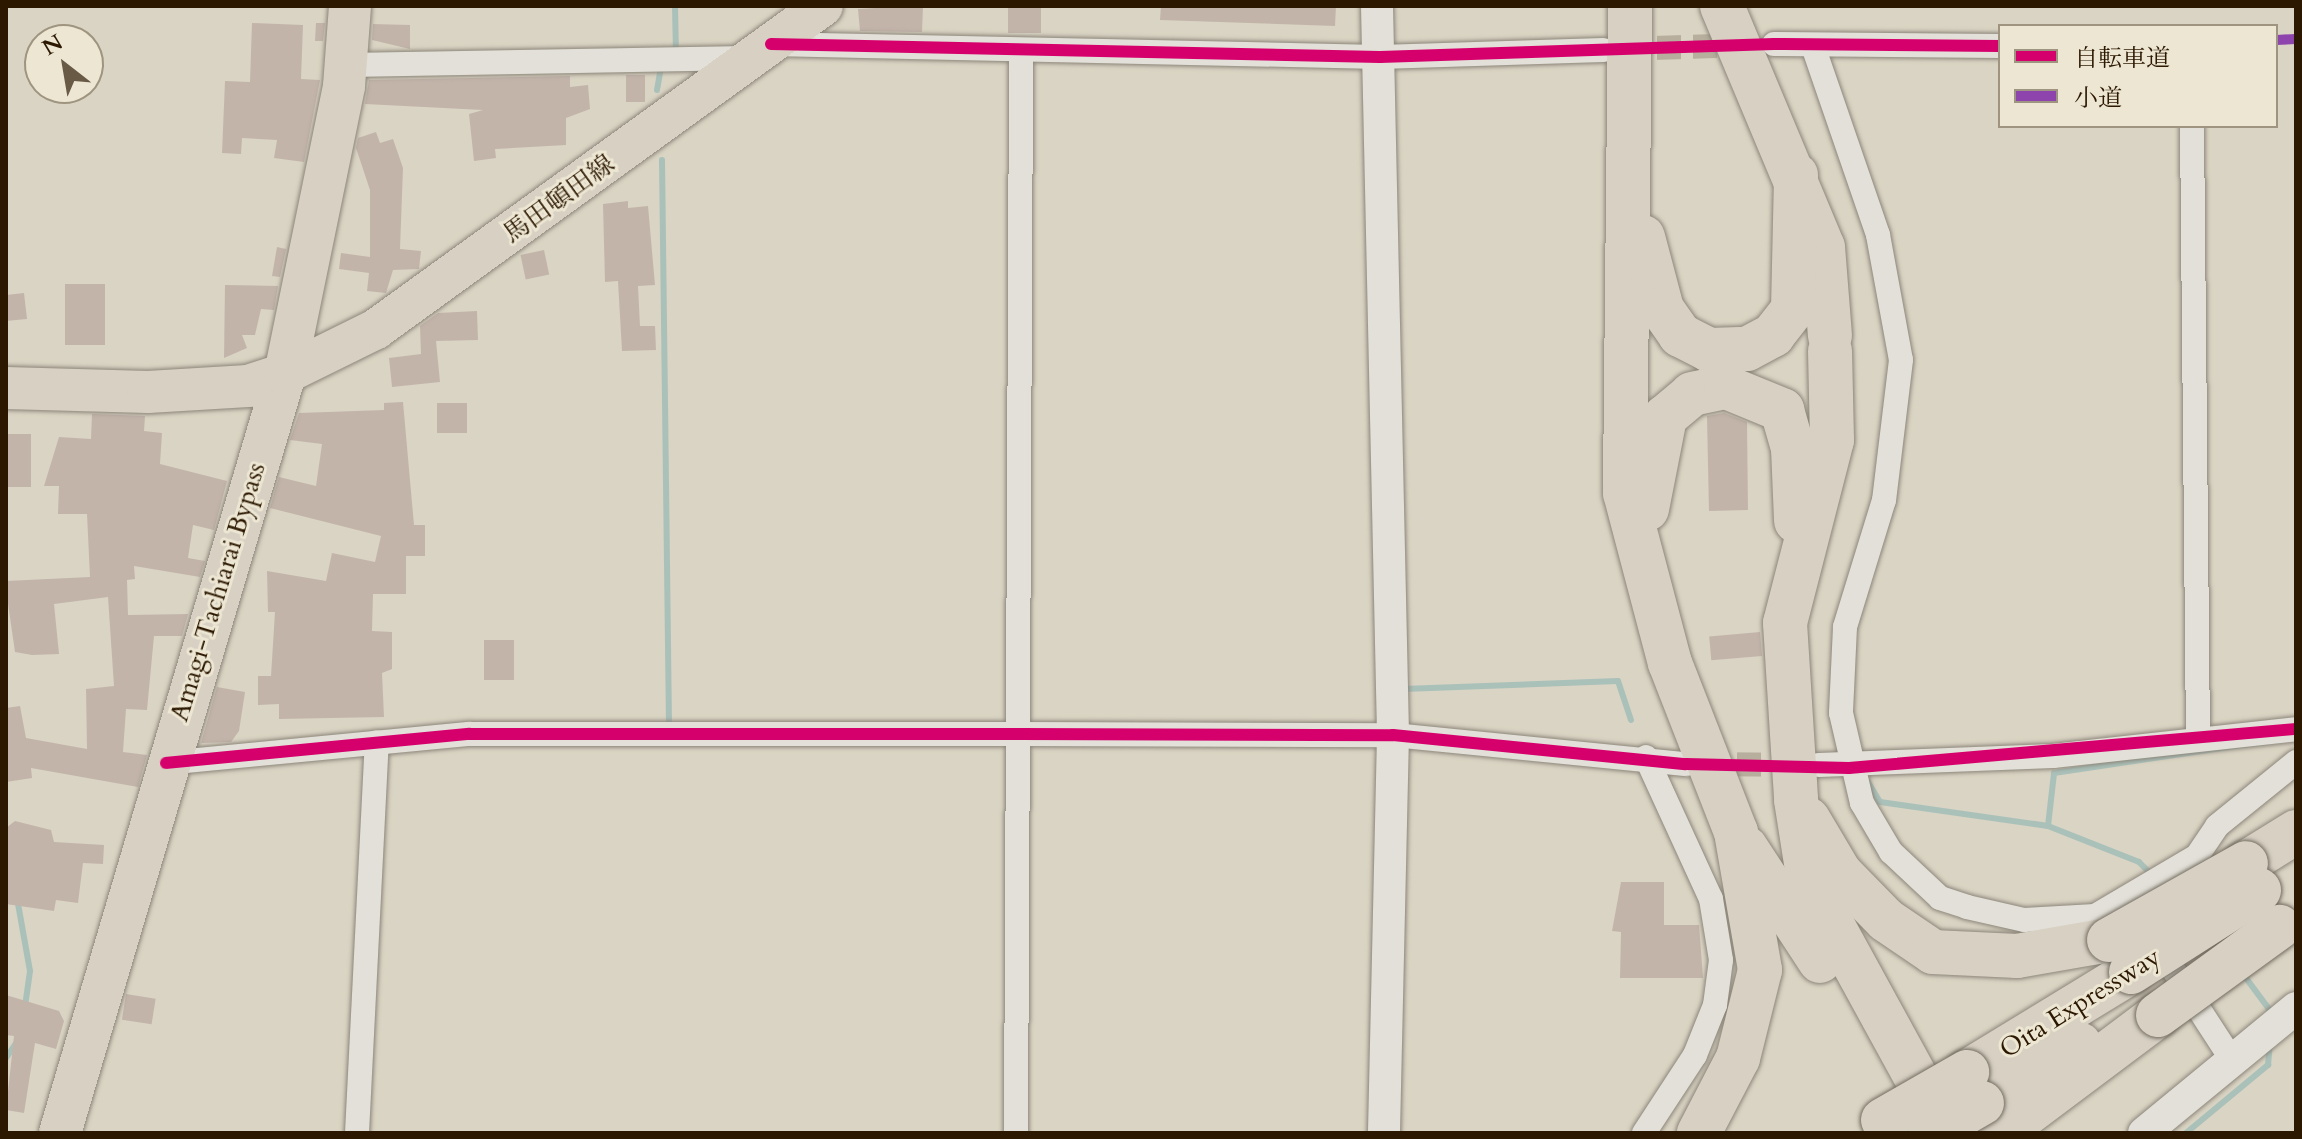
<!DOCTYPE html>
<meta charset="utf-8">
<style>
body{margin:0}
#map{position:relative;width:2302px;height:1139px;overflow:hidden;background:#dad4c4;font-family:Cardo,"Noto Serif JP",serif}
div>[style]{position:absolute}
.stream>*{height:6px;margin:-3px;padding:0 3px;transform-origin:3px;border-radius:3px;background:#aac1ba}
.building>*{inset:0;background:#c3b4aa;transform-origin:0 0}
.minor-tunnel>*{height:24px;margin-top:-12px;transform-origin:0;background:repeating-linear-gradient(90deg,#b7ae9d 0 24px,transparent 0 36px)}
.roads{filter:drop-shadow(0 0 2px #8c867a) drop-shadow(0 0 2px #8c867a)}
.minor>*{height:24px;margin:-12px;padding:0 12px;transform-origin:12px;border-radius:12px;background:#e2e0d8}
.tertiary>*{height:32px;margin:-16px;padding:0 16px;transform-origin:16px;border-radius:16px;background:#e2e0d8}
.primary>*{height:40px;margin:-20px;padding:0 20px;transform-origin:20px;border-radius:20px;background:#d7d0c3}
.trunk>*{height:42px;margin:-21px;padding:0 21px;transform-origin:21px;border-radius:21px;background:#d7d0c3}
.motorway>*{height:44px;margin:-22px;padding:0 22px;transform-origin:22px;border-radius:22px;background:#d7d0c3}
.bridges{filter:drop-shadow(0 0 2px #736c60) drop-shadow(0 0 2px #736c60)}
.motorway-bridge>*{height:44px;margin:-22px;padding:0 22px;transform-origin:22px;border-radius:22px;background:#d7d0c3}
.quiet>*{height:10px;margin-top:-5px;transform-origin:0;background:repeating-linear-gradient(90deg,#8e44ad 0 20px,transparent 0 30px)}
.cycleway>*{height:12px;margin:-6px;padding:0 6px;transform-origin:6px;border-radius:6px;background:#d6006c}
span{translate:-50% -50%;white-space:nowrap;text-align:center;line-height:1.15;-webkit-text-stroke:6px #ece6d3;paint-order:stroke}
.street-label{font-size:26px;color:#2c1800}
.frame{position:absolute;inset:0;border:8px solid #2c1800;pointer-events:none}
.legend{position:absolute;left:1998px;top:24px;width:280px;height:104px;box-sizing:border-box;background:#ece6d3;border:2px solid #9f947f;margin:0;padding:10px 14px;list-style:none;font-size:24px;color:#2c1800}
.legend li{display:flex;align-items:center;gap:16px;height:40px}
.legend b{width:40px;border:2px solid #9f947f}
.north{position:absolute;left:24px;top:24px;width:80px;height:80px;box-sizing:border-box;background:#ece6d3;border:2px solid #9f947f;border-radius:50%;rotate:329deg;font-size:22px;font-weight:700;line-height:32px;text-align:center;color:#2c1800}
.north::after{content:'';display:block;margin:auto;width:28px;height:36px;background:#695a45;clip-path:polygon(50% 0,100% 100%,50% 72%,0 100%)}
</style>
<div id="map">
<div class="stream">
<div style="left:675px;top:6px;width:48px;rotate:88.8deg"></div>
<div style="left:657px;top:90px;width:23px;rotate:-80deg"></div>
<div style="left:662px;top:160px;width:562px;rotate:89.29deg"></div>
<div style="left:1403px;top:689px;width:215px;rotate:-2.1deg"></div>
<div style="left:1618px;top:681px;width:41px;rotate:71.6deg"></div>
<div style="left:1868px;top:782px;width:23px;rotate:59deg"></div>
<div style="left:1880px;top:802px;width:170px;rotate:8.1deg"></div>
<div style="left:2048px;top:826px;width:98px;rotate:21.6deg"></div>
<div style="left:2139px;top:862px;width:17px;rotate:45deg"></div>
<div style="left:2048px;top:826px;width:53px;rotate:-83.5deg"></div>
<div style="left:2054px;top:773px;width:217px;rotate:-8.5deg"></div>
<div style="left:17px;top:898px;width:74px;rotate:79.9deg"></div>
<div style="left:30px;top:971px;width:35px;rotate:98deg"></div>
<div style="left:2243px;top:974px;width:49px;rotate:53.4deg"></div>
<div style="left:6px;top:1058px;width:18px;rotate:-56deg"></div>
<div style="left:2186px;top:1133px;width:107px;rotate:-39.7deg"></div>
<div style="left:2268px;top:1065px;width:21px;rotate:-85deg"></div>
</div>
<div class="building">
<div style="clip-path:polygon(910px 6px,923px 6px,922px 32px,860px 31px,858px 9px)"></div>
<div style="left:1008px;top:6px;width:33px;height:27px"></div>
<div style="clip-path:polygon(1161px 6px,1336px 6px,1335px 26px,1160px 20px)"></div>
<div style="clip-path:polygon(252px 23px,303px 25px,301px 79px,320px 80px,304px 162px,274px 158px,277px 140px,242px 138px,241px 154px,222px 153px,225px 81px,250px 82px)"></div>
<div style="clip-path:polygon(316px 23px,325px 23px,323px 41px,315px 41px)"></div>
<div style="clip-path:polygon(373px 24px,410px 25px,410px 49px,372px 40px)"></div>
<div style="left:626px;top:75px;width:19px;height:27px"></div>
<div style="clip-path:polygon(570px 76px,570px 87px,588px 85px,590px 109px,566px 118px,566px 145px,495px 149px,496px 158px,474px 161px,469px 114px,483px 110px,365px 104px,369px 80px)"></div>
<div style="clip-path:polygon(376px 132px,380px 143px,393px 139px,403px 168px,400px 249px,421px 251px,419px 269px,393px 270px,386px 293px,367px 291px,369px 273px,339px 269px,341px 253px,370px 257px,370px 190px,356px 148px,358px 138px)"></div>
<div style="clip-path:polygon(628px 201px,628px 208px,648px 206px,655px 285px,638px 286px,640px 326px,655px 326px,656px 350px,622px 351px,618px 281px,605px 282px,603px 204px)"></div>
<div style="clip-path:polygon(277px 247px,286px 249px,280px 277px,272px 276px)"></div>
<div style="left:544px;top:250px;width:25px;height:24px;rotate:78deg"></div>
<div style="left:65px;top:284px;width:40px;height:61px"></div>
<div style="clip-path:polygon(225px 285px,278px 286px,274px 310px,261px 309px,255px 335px,242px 335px,247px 348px,224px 358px)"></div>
<div style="clip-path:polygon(24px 293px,27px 319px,6px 321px,6px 295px)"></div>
<div style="clip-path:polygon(477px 311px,478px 340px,436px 341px,440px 382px,392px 387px,389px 358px,421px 354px,420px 326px,438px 313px)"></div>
<div style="clip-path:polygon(403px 402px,414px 525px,425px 525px,425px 556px,406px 556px,406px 594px,373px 594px,372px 631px,392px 632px,392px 669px,382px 673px,384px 717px,279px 719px,279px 704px,258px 705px,258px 676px,271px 676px,275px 612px,268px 612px,267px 571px,326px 581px,332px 553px,375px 562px,381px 536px,270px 508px,279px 477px,316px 486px,322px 444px,290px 440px,299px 413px,384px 410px,384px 403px)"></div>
<div style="left:437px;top:403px;width:30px;height:30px"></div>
<div style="clip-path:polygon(1724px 413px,1747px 422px,1748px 510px,1709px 511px,1707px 416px)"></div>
<div style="clip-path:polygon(92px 414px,145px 416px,144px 431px,162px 433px,160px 464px,227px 481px,214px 530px,193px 525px,188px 558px,205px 561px,200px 577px,134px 566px,135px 579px,127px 580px,128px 615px,188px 614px,182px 636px,154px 636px,147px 710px,126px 709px,123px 752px,147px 755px,138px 787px,31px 768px,32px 778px,6px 782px,6px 708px,20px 706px,26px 738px,87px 749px,86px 689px,114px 686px,108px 597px,54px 604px,59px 654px,32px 655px,15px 652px,6px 590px,6px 581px,90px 577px,87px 514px,58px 514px,59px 486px,44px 486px,59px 437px,91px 439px)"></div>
<div style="left:6px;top:434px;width:25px;height:53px"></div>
<div style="left:1760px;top:632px;width:24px;height:51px;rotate:85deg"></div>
<div style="left:484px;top:640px;width:30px;height:40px"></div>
<div style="clip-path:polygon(217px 687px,245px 692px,239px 731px,231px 742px,201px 743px)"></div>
<div style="clip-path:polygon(15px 821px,51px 830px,54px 842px,104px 845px,103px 864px,83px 863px,78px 903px,56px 900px,54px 911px,6px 904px,6px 828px)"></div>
<div style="clip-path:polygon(1621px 882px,1664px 882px,1664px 925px,1699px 925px,1703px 978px,1620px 978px,1621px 932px,1612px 931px)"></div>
<div style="left:126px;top:994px;width:30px;height:26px;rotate:9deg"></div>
<div style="clip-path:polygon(6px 995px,59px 1011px,64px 1021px,56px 1049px,35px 1043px,24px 1113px,6px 1110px,14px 1036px,6px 1035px)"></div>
</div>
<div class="minor-tunnel">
<div style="left:1621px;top:49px;width:127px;rotate:-1.8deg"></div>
<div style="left:1701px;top:764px;width:103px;rotate:0.6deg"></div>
</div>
<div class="roads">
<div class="minor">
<div style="left:771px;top:44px;width:609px;rotate:1.22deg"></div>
<div style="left:1380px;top:57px;width:223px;rotate:-1.8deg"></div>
<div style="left:1774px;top:44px;width:226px;rotate:0.5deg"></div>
<div style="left:1813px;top:46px;width:200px;rotate:71deg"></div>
<div style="left:1878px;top:235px;width:127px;rotate:79.6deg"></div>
<div style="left:1901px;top:360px;width:141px;rotate:96.9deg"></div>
<div style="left:1884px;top:500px;width:133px;rotate:107.1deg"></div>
<div style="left:1845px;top:627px;width:86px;rotate:92.7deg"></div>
<div style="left:1841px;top:713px;width:92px;rotate:76.9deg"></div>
<div style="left:1862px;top:803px;width:57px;rotate:59.4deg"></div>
<div style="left:1891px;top:852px;width:67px;rotate:43.2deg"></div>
<div style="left:1940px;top:898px;width:28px;rotate:18deg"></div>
<div style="left:1967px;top:907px;width:58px;rotate:12.8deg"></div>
<div style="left:2024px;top:920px;width:71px;rotate:-3.2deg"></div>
<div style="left:2095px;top:916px;width:118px;rotate:-30.5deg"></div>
<div style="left:2197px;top:856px;width:36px;rotate:-56deg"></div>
<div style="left:2217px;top:826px;width:102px;rotate:-39deg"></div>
<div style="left:346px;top:65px;width:403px;rotate:-1deg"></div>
<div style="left:2192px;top:126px;width:612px;rotate:89.44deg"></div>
<div style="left:166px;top:763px;width:304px;rotate:-5.5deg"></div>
<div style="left:469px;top:734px;width:551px"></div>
<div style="left:1020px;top:734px;width:373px;rotate:0.2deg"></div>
<div style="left:1393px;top:735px;width:294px;rotate:5.7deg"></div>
<div style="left:1819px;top:765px;width:234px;rotate:-2.2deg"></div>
<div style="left:2053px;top:756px;width:244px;rotate:-6.3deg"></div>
<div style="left:2156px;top:943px;width:136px;rotate:57deg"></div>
<div style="left:357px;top:1133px;width:391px;rotate:-87.1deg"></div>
<div style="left:1016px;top:1133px;width:1079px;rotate:-89.73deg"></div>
<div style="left:1644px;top:1133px;width:93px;rotate:-56.8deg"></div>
<div style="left:1695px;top:1055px;width:54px;rotate:-68.2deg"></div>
<div style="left:1715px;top:1005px;width:45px;rotate:-82.4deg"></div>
<div style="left:1721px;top:960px;width:62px;rotate:-99.3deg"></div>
<div style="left:1711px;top:899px;width:156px;rotate:-114.6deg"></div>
</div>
<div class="tertiary">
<div style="left:1377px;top:6px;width:729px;rotate:88.74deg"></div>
<div style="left:1393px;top:735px;width:398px;rotate:91.3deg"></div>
<div style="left:2144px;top:1133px;width:197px;rotate:-39.4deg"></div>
</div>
<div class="primary">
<div style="left:285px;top:374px;width:102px;rotate:-26.3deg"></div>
<div style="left:376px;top:329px;width:551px;rotate:-35.85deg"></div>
</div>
<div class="trunk">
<div style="left:6px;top:388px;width:142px;rotate:1.6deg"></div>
<div style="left:148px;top:392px;width:100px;rotate:-3.4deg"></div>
<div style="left:248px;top:386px;width:39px;rotate:-18deg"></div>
<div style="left:60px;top:1133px;width:792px;rotate:-73.49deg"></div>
<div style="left:285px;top:374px;width:294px;rotate:-78.4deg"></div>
<div style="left:344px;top:86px;width:80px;rotate:-85.7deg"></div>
</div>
<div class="motorway">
<div style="left:1630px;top:6px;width:487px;rotate:90.6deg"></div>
<div style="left:1625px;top:493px;width:176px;rotate:75.2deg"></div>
<div style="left:1670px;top:663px;width:181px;rotate:68.7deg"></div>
<div style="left:1736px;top:832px;width:140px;rotate:80.1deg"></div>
<div style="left:1760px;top:970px;width:91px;rotate:104deg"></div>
<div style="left:1738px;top:1058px;width:85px;rotate:117.5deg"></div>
<div style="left:1722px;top:6px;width:261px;rotate:67.3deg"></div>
<div style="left:1823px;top:247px;width:89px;rotate:85.5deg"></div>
<div style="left:1643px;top:237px;width:74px;rotate:75.2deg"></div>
<div style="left:1662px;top:309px;width:32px;rotate:55deg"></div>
<div style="left:1680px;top:335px;width:33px;rotate:27deg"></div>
<div style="left:1709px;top:350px;width:38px;rotate:-2deg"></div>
<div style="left:1747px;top:349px;width:30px;rotate:-28deg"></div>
<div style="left:1773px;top:335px;width:33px;rotate:-52deg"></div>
<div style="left:1793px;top:309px;width:134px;rotate:-88.7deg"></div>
<div style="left:1830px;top:351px;width:89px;rotate:88.7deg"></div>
<div style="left:1832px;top:440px;width:189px;rotate:104.4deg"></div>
<div style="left:1785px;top:623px;width:177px;rotate:86.4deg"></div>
<div style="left:1796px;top:800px;width:83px;rotate:81deg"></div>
<div style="left:1809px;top:882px;width:283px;rotate:61.3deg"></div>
<div style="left:1647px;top:509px;width:94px;rotate:-78.9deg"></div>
<div style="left:1665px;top:417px;width:35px;rotate:-40deg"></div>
<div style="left:1692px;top:394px;width:35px;rotate:-12deg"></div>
<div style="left:1726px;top:387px;width:61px;rotate:22.3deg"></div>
<div style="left:1782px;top:410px;width:40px;rotate:74deg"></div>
<div style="left:1793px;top:448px;width:73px;rotate:87.6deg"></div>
<div style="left:1808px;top:819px;width:63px;rotate:59.3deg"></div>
<div style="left:1840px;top:873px;width:66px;rotate:45.6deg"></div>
<div style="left:1886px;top:920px;width:57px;rotate:34.2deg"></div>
<div style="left:1933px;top:952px;width:84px;rotate:2.7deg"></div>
<div style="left:2017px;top:956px;width:93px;rotate:-9.9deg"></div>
<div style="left:1746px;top:848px;width:135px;rotate:56.8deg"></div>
<div style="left:2246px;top:863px;width:59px;rotate:-31.8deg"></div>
<div style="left:1967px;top:1072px;width:192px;rotate:-31.4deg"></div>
<div style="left:1982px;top:1103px;width:114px;rotate:-31deg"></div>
<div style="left:2001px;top:1133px;width:196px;rotate:-36.9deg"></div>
</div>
</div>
<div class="bridges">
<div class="motorway-bridge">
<div style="left:2109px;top:940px;width:157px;rotate:-29.3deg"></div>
<div style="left:2131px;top:972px;width:152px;rotate:-32.6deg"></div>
<div style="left:2158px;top:1015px;width:150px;rotate:-36deg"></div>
<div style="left:1883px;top:1120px;width:97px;rotate:-29.7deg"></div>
<div style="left:1930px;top:1133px;width:60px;rotate:-30deg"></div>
</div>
</div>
<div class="quiet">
<div style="left:2276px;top:40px;width:20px;rotate:-3deg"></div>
</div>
<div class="cycleway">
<div style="left:771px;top:44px;width:609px;rotate:1.22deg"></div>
<div style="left:1380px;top:57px;width:394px;rotate:-1.9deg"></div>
<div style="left:1774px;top:44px;width:226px;rotate:0.5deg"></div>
<div style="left:166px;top:763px;width:304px;rotate:-5.5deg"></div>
<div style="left:469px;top:734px;width:551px"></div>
<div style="left:1020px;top:734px;width:373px;rotate:0.2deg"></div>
<div style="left:1393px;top:735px;width:294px;rotate:5.7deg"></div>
<div style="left:1686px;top:764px;width:163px;rotate:1.4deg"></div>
<div style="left:1849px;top:768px;width:449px;rotate:-5deg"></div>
</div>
<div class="street-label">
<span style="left:559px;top:199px;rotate:-36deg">馬田頓田線</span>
<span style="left:218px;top:592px;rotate:-73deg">Amagi-Tachiarai Bypass</span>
<span style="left:2080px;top:1003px;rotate:-32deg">Oita Expressway</span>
</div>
<div class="frame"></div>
<ul class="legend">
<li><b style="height:10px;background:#d6006c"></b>自転車道</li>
<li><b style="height:10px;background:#8e44ad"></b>小道</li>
</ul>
<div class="north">N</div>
</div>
